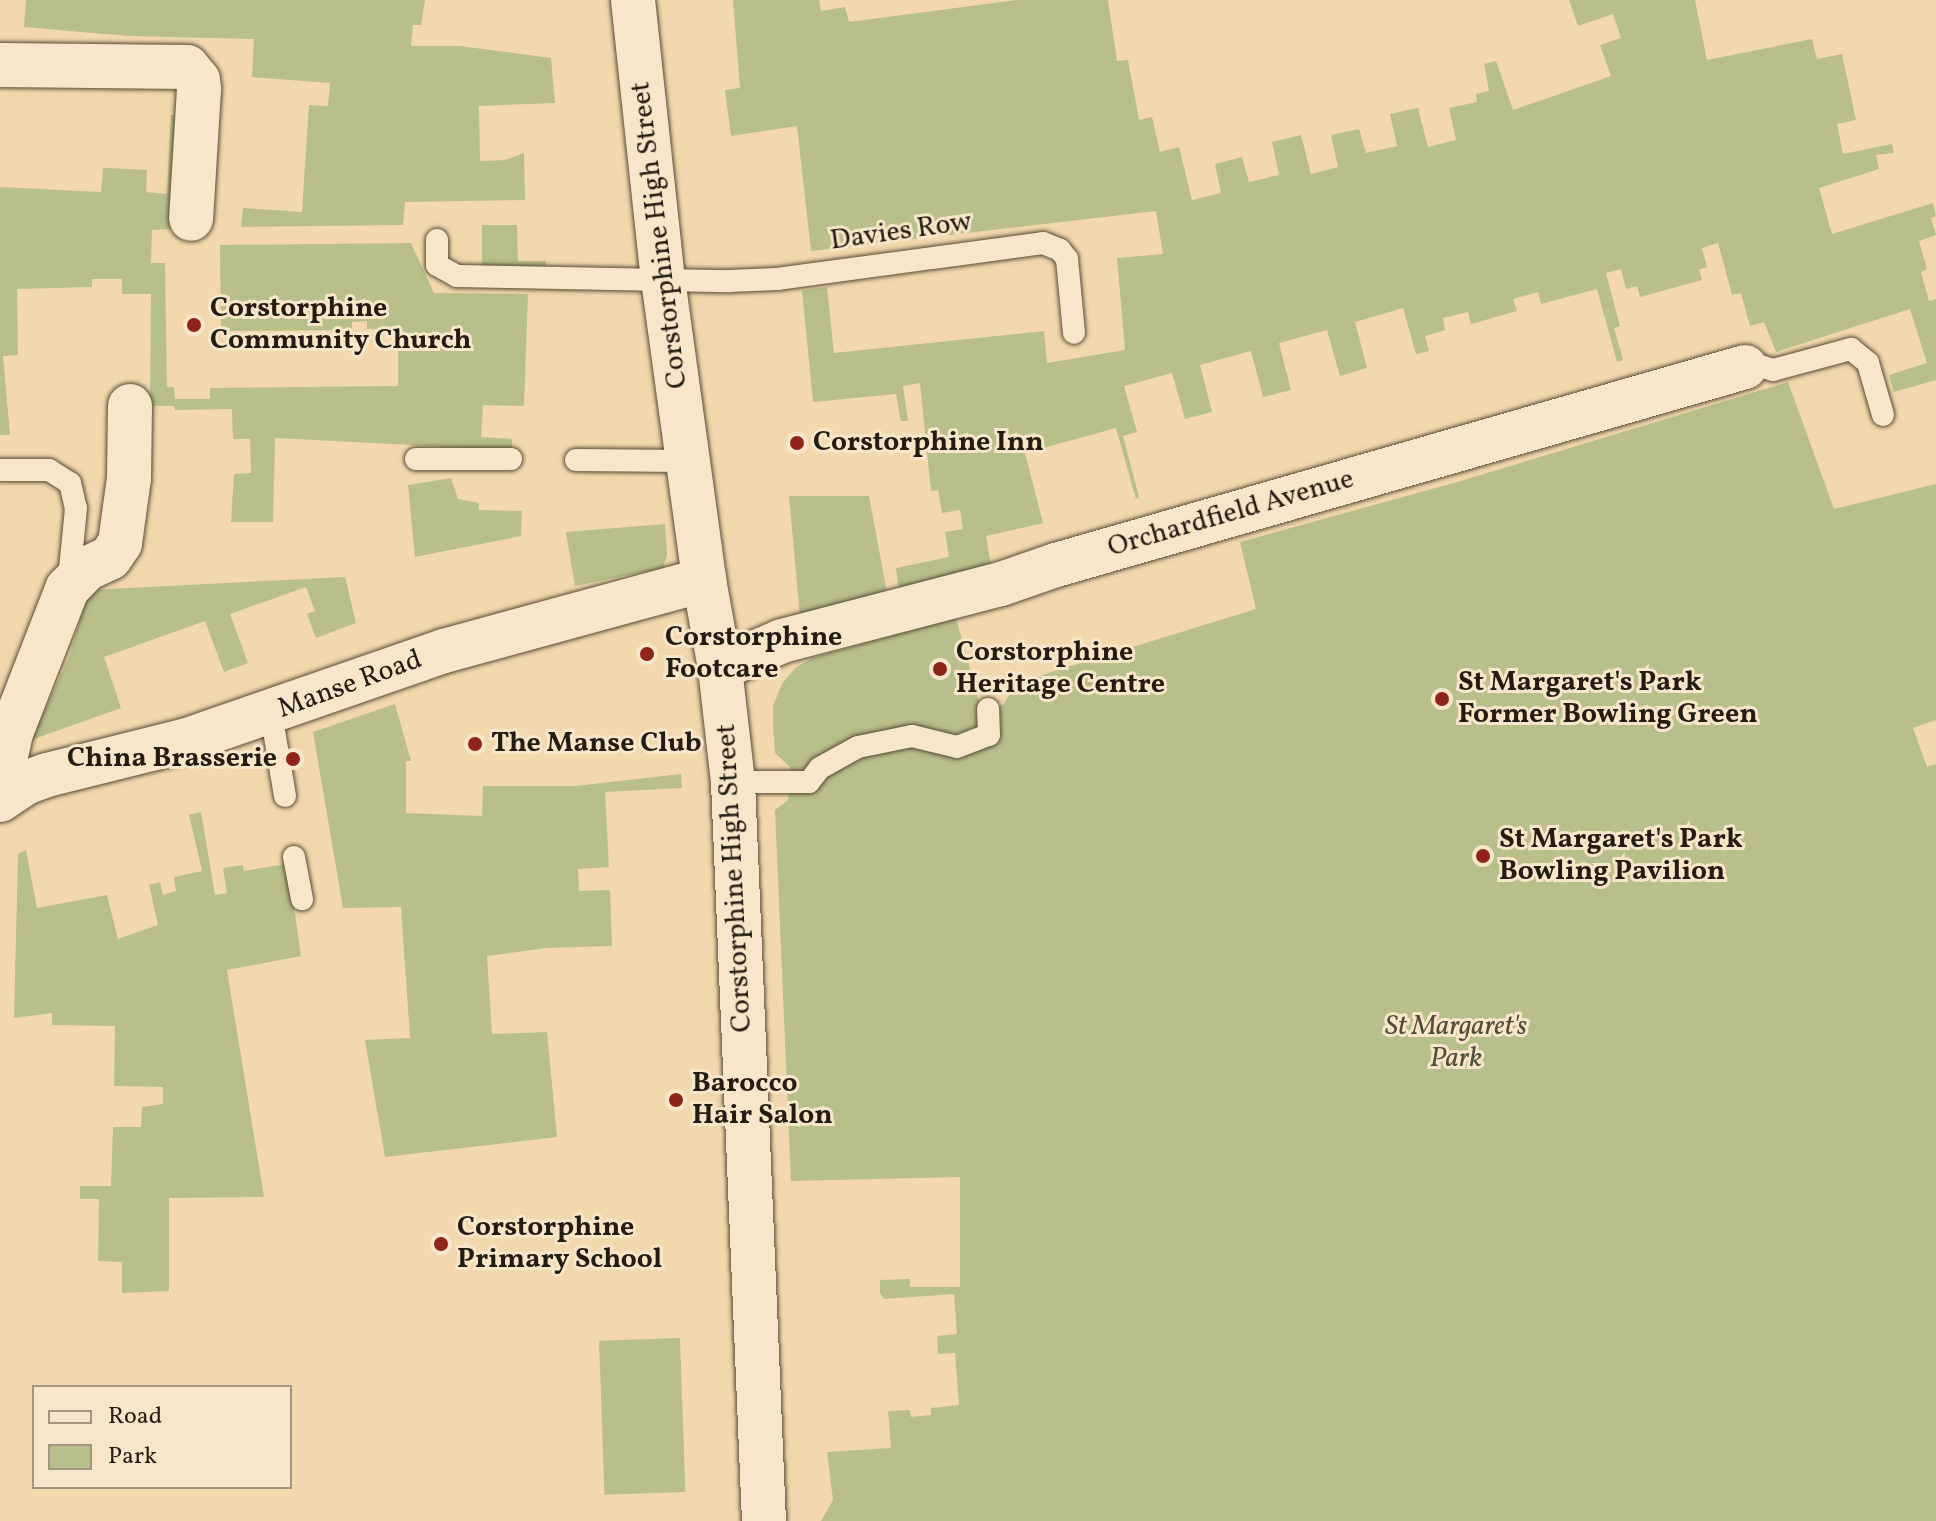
<!DOCTYPE html>
<style>
body{margin:0}
#map{position:relative;width:1936px;height:1521px;overflow:hidden;background:#f2d8ac;font-family:Vollkorn,serif}
div>[style]{position:absolute}
.green>*{inset:0;background:#b9bf8a;transform-origin:0 0}
.roads{filter:drop-shadow(0 0 2px #584b38) drop-shadow(0 0 2px #584b38)}
.lane>*{height:22px;margin:-11px;padding:0 11px;transform-origin:11px;border-radius:11px;background:#f7e6c9}
.street>*{height:44px;margin:-22px;padding:0 22px;transform-origin:22px;border-radius:22px;background:#f7e6c9}
.secondary>*{height:44px;margin:-22px;padding:0 22px;transform-origin:22px;border-radius:22px;background:#f7e6c9}
.dots>*{width:22px;height:22px;translate:-50% -50%;box-sizing:border-box;border:4px solid #f7e6c9;border-radius:50%}
span{translate:-50% -50%;white-space:nowrap;text-align:center;line-height:1.15;-webkit-text-stroke:6px #f7e6c9;paint-order:stroke}
.street-label{font-size:28px;color:#241c12}
.poi-label{font-size:28px;color:#241c12;font-weight:700}
.left{translate:0 -50%;text-align:left}
.right{translate:-100% -50%;text-align:right}
.park-label{font-size:28px;color:#514d36;font-style:italic}
.legend{position:absolute;left:32px;top:1385px;width:260px;height:104px;box-sizing:border-box;background:#f7e6c9;border:2px solid #a39580;margin:0;padding:10px 14px;list-style:none;font-size:24px;color:#241c12}
.legend li{display:flex;align-items:center;gap:16px;height:40px}
.legend b{width:40px;border:2px solid #a39580}
</style>
<div id="map">
<div class="green">
<div style="clip-path:polygon(26px 0,425px 0,421px 25px,413px 25px,411px 46px,460px 46px,551px 58px,555px 103px,479px 106px,480px 161px,505px 160px,524px 153px,525px 200px,405px 202px,403px 225px,241px 227px,243px 208px,302px 212px,309px 105px,328px 106px,330px 83px,252px 77px,254px 39px,128px 36px,24px 27px)"></div>
<div style="clip-path:polygon(733px 0,819px 0,821px 11px,845px 7px,849px 22px,1017px 0,1108px 0,1117px 61px,1128px 60px,1139px 120px,1152px 117px,1160px 152px,1179px 147px,1192px 200px,1221px 193px,1215px 164px,1242px 157px,1249px 182px,1279px 175px,1272px 142px,1301px 135px,1311px 174px,1338px 167px,1331px 135px,1359px 129px,1366px 153px,1397px 146px,1390px 114px,1418px 108px,1428px 147px,1456px 140px,1449px 108px,1477px 102px,1476px 94px,1489px 91px,1484px 64px,1496px 61px,1513px 110px,1611px 76px,1600px 45px,1621px 38px,1613px 14px,1578px 26px,1569px 0,1695px 0,1707px 60px,1812px 39px,1817px 59px,1842px 54px,1856px 120px,1837px 124px,1843px 154px,1892px 144px,1894px 153px,1876px 155px,1879px 169px,1819px 188px,1832px 234px,1933px 203px,1936px 216px,1931px 218px,1936px 235px,1919px 241px,1927px 269px,1921px 272px,1929px 301px,1936px 299px,1936px 380px,1894px 392px,1889px 375px,1927px 363px,1910px 309px,1776px 352px,1764px 322px,1750px 326px,1741px 293px,1732px 295px,1718px 243px,1702px 248px,1707px 267px,1699px 270px,1702px 280px,1640px 297px,1637px 286px,1626px 289px,1621px 269px,1606px 273px,1620px 326px,1614px 328px,1623px 360px,1617px 362px,1597px 289px,1541px 304px,1538px 292px,1513px 299px,1517px 311px,1471px 324px,1468px 312px,1443px 318px,1445px 330px,1425px 336px,1429px 351px,1416px 354px,1403px 308px,1355px 322px,1367px 368px,1340px 376px,1327px 330px,1279px 343px,1291px 390px,1263px 397px,1251px 351px,1200px 365px,1212px 412px,1185px 419px,1172px 373px,1124px 386px,1137px 432px,1123px 436px,1139px 497px,1136px 499px,1116px 428px,1025px 453px,1043px 523px,986px 536px,991px 565px,899px 591px,896px 568px,949px 557px,945px 532px,963px 529px,960px 510px,942px 513px,938px 490px,931px 491px,920px 383px,903px 386px,908px 421px,901px 421px,896px 394px,813px 402px,802px 291px,827px 287px,834px 353px,1044px 331px,1047px 363px,1125px 350px,1117px 258px,1163px 254px,1156px 211px,811px 251px,797px 126px,731px 136px,725px 90px,740px 88px)"></div>
<div style="clip-path:polygon(171px 115px,177px 115px,171px 229px,152px 230px,151px 263px,165px 263px,167px 387px,174px 387px,175px 399px,210px 399px,210px 388px,398px 386px,398px 328px,367px 329px,367px 321px,352px 322px,352px 330px,221px 331px,220px 245px,411px 243px,434px 293px,528px 294px,524px 406px,483px 405px,481px 437px,512px 439px,512px 450px,275px 438px,273px 522px,231px 522px,234px 474px,251px 473px,250px 439px,233px 439px,232px 409px,175px 410px,174px 406px,150px 406px,151px 294px,122px 294px,122px 279px,92px 279px,92px 287px,17px 289px,18px 355px,3px 356px,10px 435px,0 435px,0 187px,101px 192px,103px 168px,110px 168px,147px 170px,146px 192px,167px 194px)"></div>
<div style="clip-path:polygon(482px 225px,517px 225px,518px 261px,546px 261px,546px 267px,482px 266px)"></div>
<div style="clip-path:polygon(1788px 382px,1834px 509px,1936px 484px,1936px 720px,1913px 728px,1927px 767px,1936px 764px,1936px 1521px,821px 1521px,833px 1500px,827px 1452px,891px 1448px,888px 1411px,910px 1410px,911px 1417px,931px 1415px,931px 1408px,959px 1405px,955px 1353px,938px 1354px,937px 1336px,957px 1334px,954px 1294px,884px 1299px,880px 1293px,880px 1280px,910px 1279px,910px 1287px,960px 1287px,960px 1177px,791px 1181px,775px 810px,788px 800px,792px 781px,790px 767px,775px 753px,773px 727px,773px 706px,782px 684px,795px 668px,812px 658px,956px 618px,981px 710px,1003px 705px,1014px 687px,1045px 674px,1256px 609px,1240px 542px,1457px 482px)"></div>
<div style="clip-path:polygon(451px 478px,458px 499px,479px 503px,479px 510px,522px 511px,521px 536px,415px 557px,408px 485px)"></div>
<div style="clip-path:polygon(789px 496px,869px 496px,887px 593px,800px 617px)"></div>
<div style="clip-path:polygon(665px 524px,667px 555px,663px 568px,575px 586px,566px 532px)"></div>
<div style="clip-path:polygon(345px 577px,356px 623px,316px 638px,307px 614px,315px 611px,306px 587px,230px 614px,248px 663px,224px 672px,205px 621px,104px 657px,121px 708px,31px 740px,69px 657px,89px 590px)"></div>
<div style="clip-path:polygon(395px 704px,411px 761px,406px 761px,406px 813px,482px 816px,483px 786px,575px 786px,681px 774px,682px 788px,605px 792px,609px 867px,578px 869px,579px 891px,610px 890px,612px 946px,546px 948px,487px 956px,492px 1034px,547px 1032px,557px 1137px,385px 1157px,365px 1040px,410px 1038px,401px 907px,343px 908px,313px 732px)"></div>
<div style="clip-path:polygon(201px 812px,215px 895px,227px 893px,223px 868px,243px 865px,244px 871px,286px 864px,295px 914px,301px 956px,227px 970px,264px 1197px,169px 1198px,169px 1291px,122px 1293px,122px 1262px,98px 1261px,99px 1199px,80px 1199px,80px 1186px,111px 1186px,113px 1127px,141px 1127px,142px 1107px,163px 1104px,163px 1087px,114px 1086px,115px 1026px,52px 1025px,52px 1013px,14px 1018px,18px 854px,26px 850px,37px 908px,107px 895px,118px 939px,158px 925px,149px 885px,160px 882px,163px 895px,176px 891px,174px 877px,202px 871px,189px 815px)"></div>
<div style="left:680px;top:1338px;width:154px;height:81px;rotate:88deg"></div>
</div>
<div class="roads">
<div class="lane">
<div style="left:437px;top:240px;width:25px;rotate:90deg"></div>
<div style="left:437px;top:265px;width:23px;rotate:29deg"></div>
<div style="left:457px;top:276px;width:272px;rotate:1.1deg"></div>
<div style="left:729px;top:281px;width:48px;rotate:-2.4deg"></div>
<div style="left:777px;top:279px;width:268px;rotate:-7.7deg"></div>
<div style="left:1043px;top:243px;width:18px;rotate:22deg"></div>
<div style="left:1060px;top:250px;width:11px;rotate:52deg"></div>
<div style="left:1067px;top:259px;width:74px;rotate:84.6deg"></div>
<div style="left:1745px;top:367px;width:12px;rotate:-9deg"></div>
<div style="left:1757px;top:365px;width:17px;rotate:17deg"></div>
<div style="left:1773px;top:370px;width:81px;rotate:-15.1deg"></div>
<div style="left:1851px;top:349px;width:22px;rotate:39deg"></div>
<div style="left:1868px;top:363px;width:54px;rotate:73.9deg"></div>
<div style="left:416px;top:459px;width:95px"></div>
<div style="left:576px;top:460px;width:112px;rotate:0.5deg"></div>
<div style="left:0;top:470px;width:49px"></div>
<div style="left:49px;top:470px;width:25px;rotate:32deg"></div>
<div style="left:70px;top:483px;width:26px;rotate:77deg"></div>
<div style="left:76px;top:508px;width:72px;rotate:95.6deg"></div>
<div style="left:271px;top:713px;width:84px;rotate:80.4deg"></div>
<div style="left:733px;top:782px;width:76px"></div>
<div style="left:809px;top:782px;width:18px;rotate:-52deg"></div>
<div style="left:820px;top:768px;width:43px;rotate:-28.9deg"></div>
<div style="left:858px;top:747px;width:55px;rotate:-11.5deg"></div>
<div style="left:912px;top:736px;width:46px;rotate:13.7deg"></div>
<div style="left:957px;top:747px;width:34px;rotate:-21deg"></div>
<div style="left:989px;top:735px;width:26px;rotate:-92deg"></div>
<div style="left:294px;top:857px;width:43px;rotate:79.2deg"></div>
</div>
<div class="street">
<div style="left:0;top:65px;width:187px;rotate:0.6deg"></div>
<div style="left:187px;top:67px;width:17px;rotate:50deg"></div>
<div style="left:198px;top:80px;width:9px;rotate:84deg"></div>
<div style="left:199px;top:89px;width:130px;rotate:93.5deg"></div>
<div style="left:720px;top:668px;width:68px;rotate:-23.5deg"></div>
<div style="left:782px;top:641px;width:226px;rotate:-14.6deg"></div>
<div style="left:1001px;top:584px;width:58px;rotate:-19.1deg"></div>
<div style="left:1056px;top:565px;width:717px;rotate:-16.03deg"></div>
<div style="left:0;top:783px;width:51px;rotate:-77.6deg"></div>
<div style="left:11px;top:733px;width:155px;rotate:-68.7deg"></div>
<div style="left:67px;top:589px;width:28px;rotate:-46deg"></div>
<div style="left:86px;top:569px;width:26px;rotate:-25deg"></div>
<div style="left:110px;top:558px;width:18px;rotate:-56deg"></div>
<div style="left:120px;top:543px;width:66px;rotate:-82.1deg"></div>
<div style="left:129px;top:478px;width:72px;rotate:-89.2deg"></div>
<div style="left:0;top:800px;width:30px;rotate:-34deg"></div>
<div style="left:25px;top:783px;width:23px;rotate:-20deg"></div>
<div style="left:47px;top:775px;width:144px;rotate:-14deg"></div>
<div style="left:187px;top:740px;width:272px;rotate:-19.1deg"></div>
<div style="left:444px;top:651px;width:270px;rotate:-15.3deg"></div>
</div>
<div class="secondary">
<div style="left:633px;top:0;width:281px;rotate:83.9deg"></div>
<div style="left:663px;top:279px;width:304px;rotate:82.2deg"></div>
<div style="left:704px;top:580px;width:89px;rotate:79.7deg"></div>
<div style="left:720px;top:668px;width:115px;rotate:83.5deg"></div>
<div style="left:733px;top:782px;width:740px;rotate:87.6deg"></div>
</div>
</div>
<div class="dots">
<div style="left:194px;top:325px;background:#8f2418"></div>
<div style="left:797px;top:443px;background:#8f2418"></div>
<div style="left:647px;top:654px;background:#8f2418"></div>
<div style="left:940px;top:669px;background:#8f2418"></div>
<div style="left:1442px;top:699px;background:#8f2418"></div>
<div style="left:475px;top:744px;background:#8f2418"></div>
<div style="left:293px;top:759px;background:#8f2418"></div>
<div style="left:1483px;top:856px;background:#8f2418"></div>
<div style="left:676px;top:1100px;background:#8f2418"></div>
<div style="left:441px;top:1244px;background:#8f2418"></div>
</div>
<div class="street-label">
<span style="left:901px;top:232px;rotate:-8deg">Davies Row</span>
<span style="left:660px;top:235px;rotate:-97deg">Corstorphine High Street</span>
<span style="left:1231px;top:514px;rotate:-16deg">Orchardfield Avenue</span>
<span style="left:350px;top:685px;rotate:-20deg">Manse Road</span>
<span style="left:735px;top:878px;rotate:-93deg">Corstorphine High Street</span>
</div>
<div class="poi-label">
<span class="left" style="left:210px;top:325px">Corstorphine<br>Community Church</span>
<span class="left" style="left:813px;top:443px">Corstorphine Inn</span>
<span class="left" style="left:665px;top:654px">Corstorphine<br>Footcare</span>
<span class="left" style="left:956px;top:669px">Corstorphine<br>Heritage Centre</span>
<span class="left" style="left:1458px;top:699px">St Margaret's Park<br>Former Bowling Green</span>
<span class="left" style="left:491px;top:744px">The Manse Club</span>
<span class="right" style="left:277px;top:759px">China Brasserie</span>
<span class="left" style="left:1499px;top:856px">St Margaret's Park<br>Bowling Pavilion</span>
<span class="left" style="left:692px;top:1100px">Barocco<br>Hair Salon</span>
<span class="left" style="left:457px;top:1244px">Corstorphine<br>Primary School</span>
</div>
<div class="park-label">
<span style="left:1456px;top:1043px">St Margaret's<br>Park</span>
</div>
<ul class="legend">
<li><b style="height:10px;background:#f7e6c9"></b>Road</li>
<li><b style="height:22px;background:#b9bf8a"></b>Park</li>
</ul>
</div>
